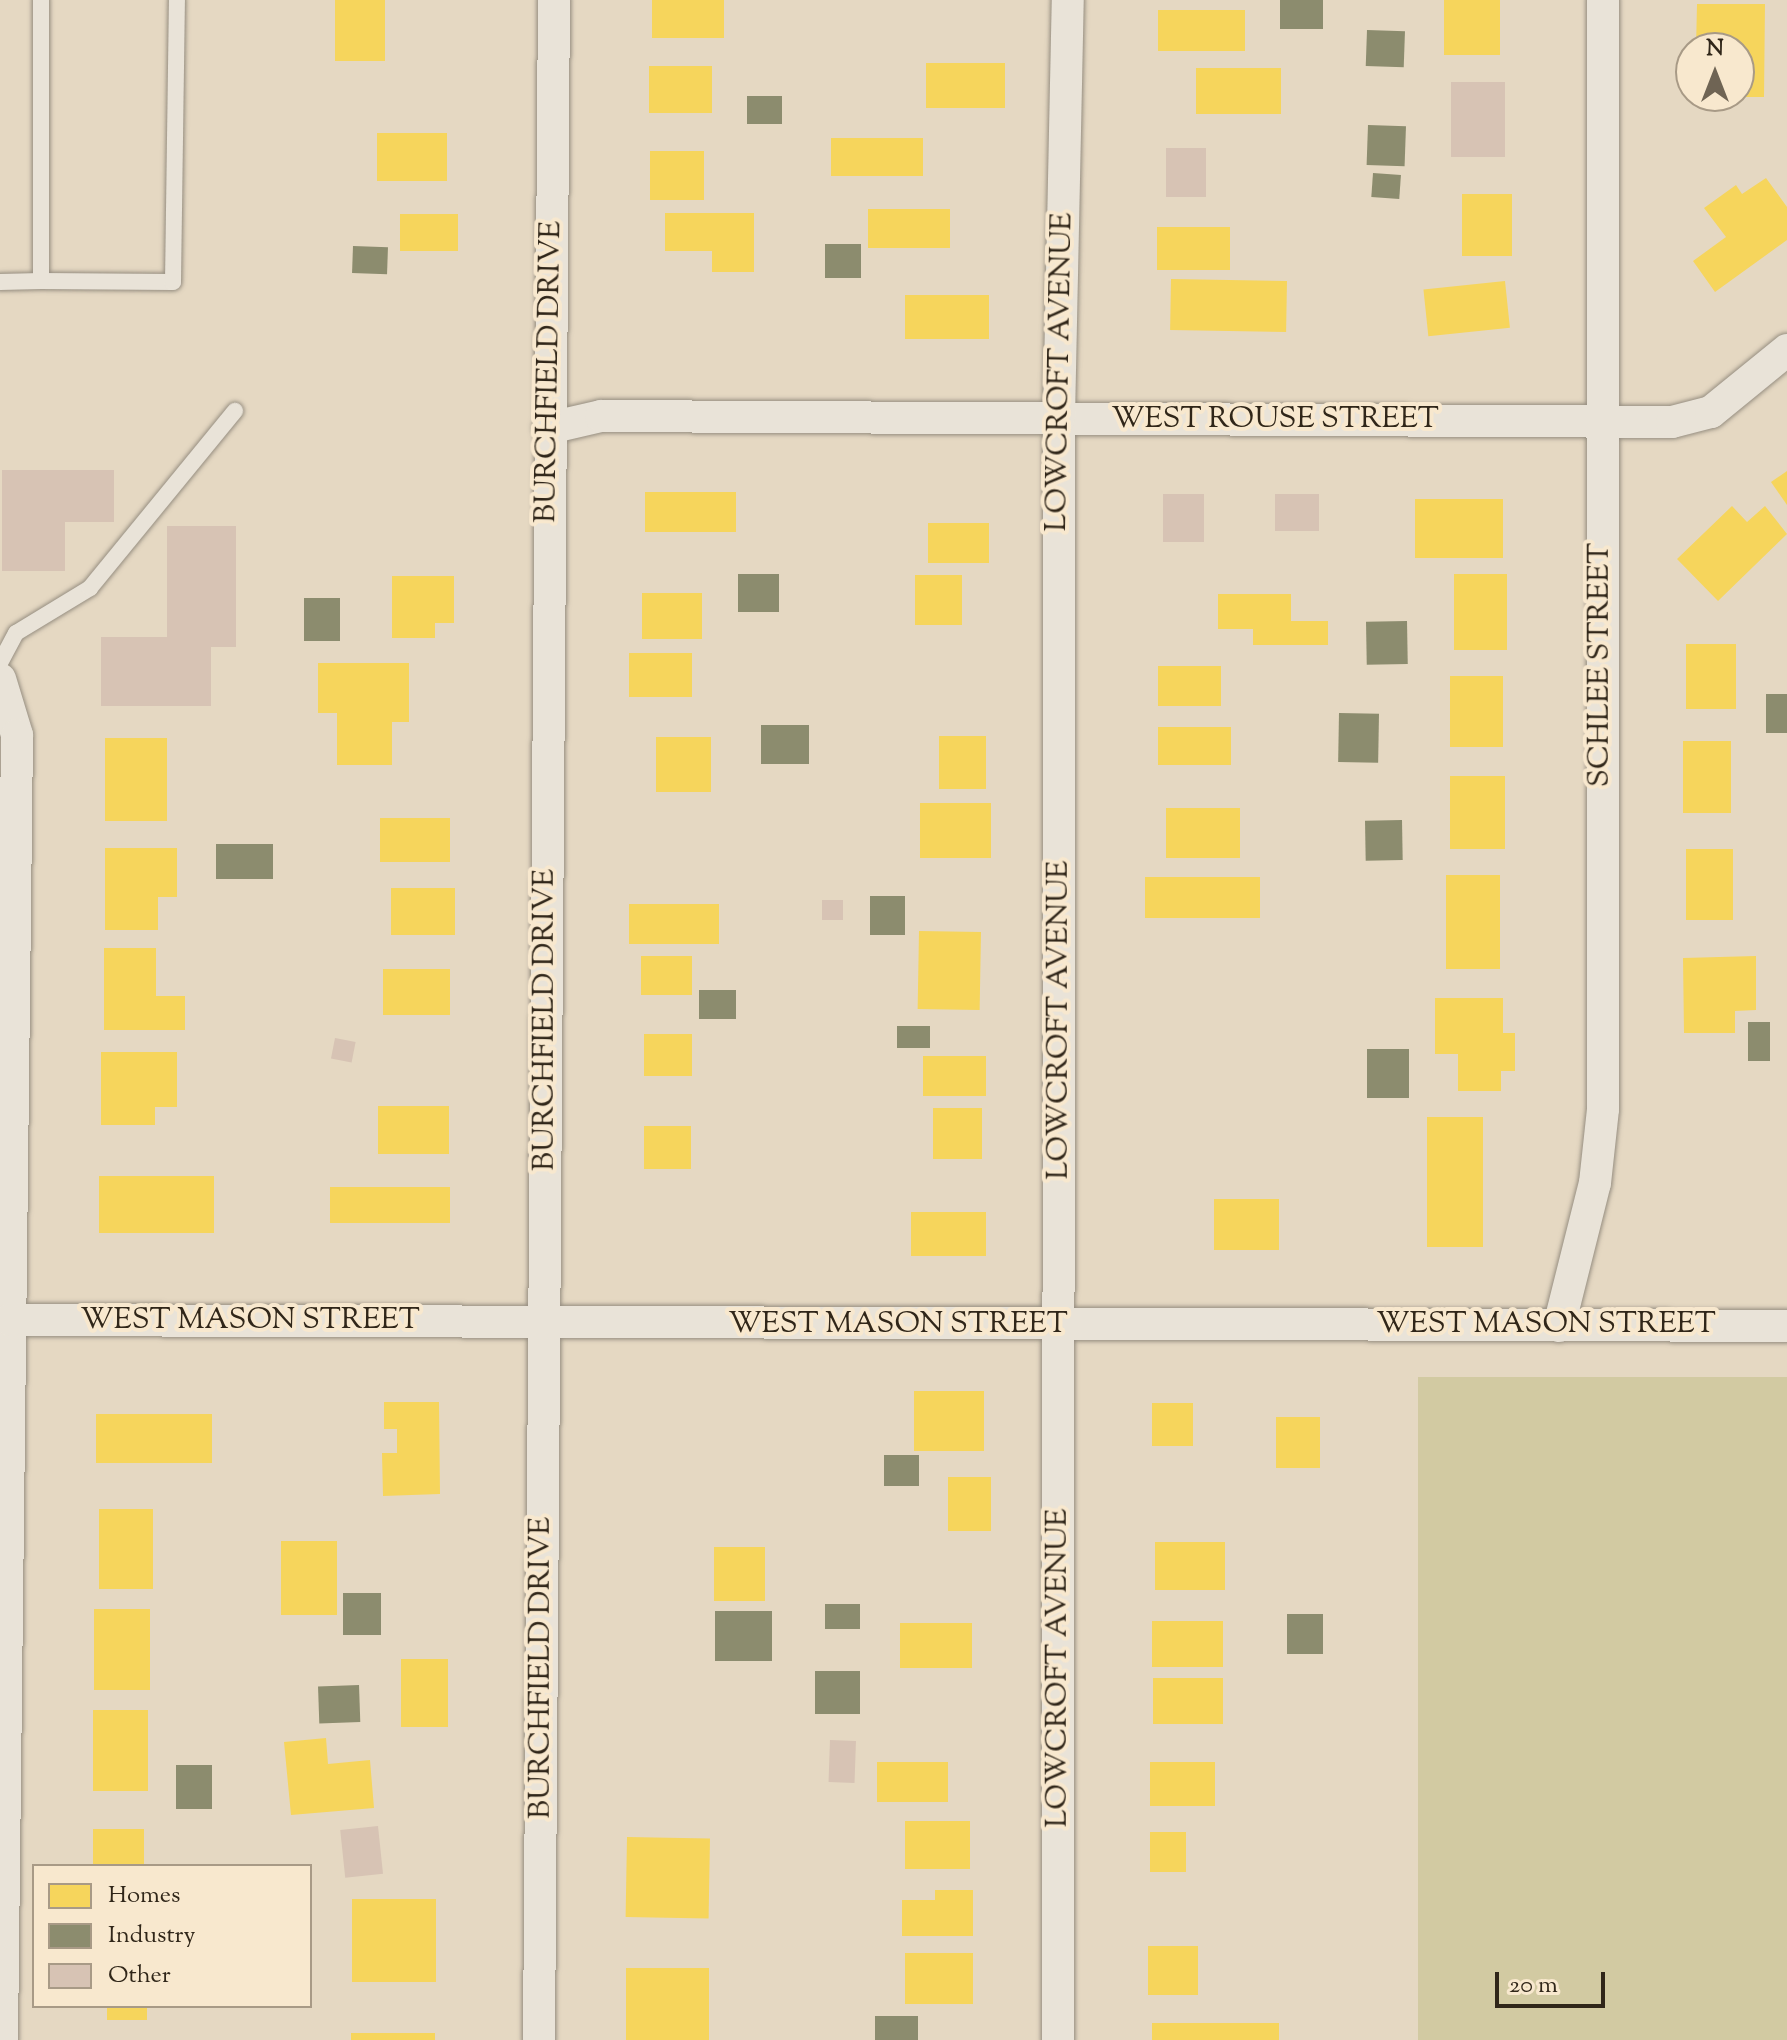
<!DOCTYPE html>
<style>
body{margin:0}
#map{position:relative;width:1787px;height:2040px;overflow:hidden;background:#e5d8c2;font-family:"Sorts Mill Goudy",serif}
div>[style]{position:absolute}
.green>*{inset:0;background:#d2caa2;transform-origin:0 0}
.homes>*{inset:0;background:#f6d55c;transform-origin:0 0}
.industry>*{inset:0;background:#8c8c6e;transform-origin:0 0}
.building>*{inset:0;background:#d7c3b4;transform-origin:0 0}
.roads{filter:drop-shadow(0 0 2px #968e81) drop-shadow(0 0 2px #968e81)}
.service>*{height:16px;margin:-8px;padding:0 8px;transform-origin:8px;border-radius:8px;background:#e9e3d8}
.minor>*{height:32px;margin:-16px;padding:0 16px;transform-origin:16px;border-radius:16px;background:#e9e3d8}
span{translate:-50% -50%;white-space:nowrap;text-align:center;line-height:1.15;-webkit-text-stroke:8px #f8e8ce;paint-order:stroke}
.street-label{font-size:30px;color:#302619}
.legend{position:absolute;left:32px;top:1864px;width:280px;height:144px;box-sizing:border-box;background:#f8e8ce;border:2px solid #a89a86;margin:0;padding:10px 14px;list-style:none;font-size:24px;color:#302619}
.legend li{display:flex;align-items:center;gap:16px;height:40px}
.legend b{width:40px;border:2px solid #a89a86}
.north{position:absolute;left:1675px;top:32px;width:80px;height:80px;box-sizing:border-box;background:#f8e8ce;border:2px solid #a89a86;border-radius:50%;rotate:0deg;font-size:22px;font-weight:700;line-height:32px;text-align:center;color:#302619}
.north::after{content:'';display:block;margin:auto;width:28px;height:36px;background:#6f6454;clip-path:polygon(50% 0,100% 100%,50% 72%,0 100%)}
.scale{position:absolute;left:1495px;top:1972px;width:110px;height:36px;box-sizing:border-box;border:4px solid #302619;border-top:0;padding-left:10px;font-size:24px;line-height:28px;white-space:nowrap;color:#302619;-webkit-text-stroke:6px #f8e8ce;paint-order:stroke}
</style>
<div id="map">
<div class="green">
<div style="left:1418px;top:1377px;width:369px;height:663px"></div>
</div>
<div class="homes">
<div style="left:335px;top:0;width:50px;height:61px"></div>
<div style="left:652px;top:0;width:72px;height:38px"></div>
<div style="left:1444px;top:0;width:56px;height:55px"></div>
<div style="clip-path:polygon(1697px 4px,1765px 4px,1764px 97px,1739px 97px,1739px 48px,1696px 48px)"></div>
<div style="left:1158px;top:10px;width:87px;height:41px"></div>
<div style="left:926px;top:63px;width:79px;height:45px"></div>
<div style="left:649px;top:66px;width:63px;height:47px"></div>
<div style="left:1196px;top:68px;width:85px;height:46px"></div>
<div style="left:377px;top:133px;width:70px;height:48px"></div>
<div style="left:831px;top:138px;width:92px;height:38px"></div>
<div style="left:650px;top:151px;width:54px;height:49px"></div>
<div style="clip-path:polygon(1766px 178px,1787px 207px,1787px 240px,1715px 292px,1693px 261px,1726px 237px,1704px 208px,1736px 185px,1742px 194px)"></div>
<div style="left:1462px;top:194px;width:50px;height:62px"></div>
<div style="left:868px;top:209px;width:82px;height:39px"></div>
<div style="clip-path:polygon(665px 213px,754px 213px,754px 272px,712px 272px,712px 251px,665px 251px)"></div>
<div style="left:400px;top:214px;width:58px;height:37px"></div>
<div style="left:1157px;top:227px;width:73px;height:43px"></div>
<div style="left:1171px;top:279px;width:116px;height:51px;rotate:1deg"></div>
<div style="left:1505px;top:281px;width:47px;height:82px;rotate:84deg"></div>
<div style="left:905px;top:295px;width:84px;height:44px"></div>
<div style="clip-path:polygon(1787px 471px,1787px 505px,1771px 482px)"></div>
<div style="left:645px;top:492px;width:91px;height:40px"></div>
<div style="left:1415px;top:499px;width:88px;height:59px"></div>
<div style="clip-path:polygon(1732px 506px,1747px 522px,1765px 506px,1787px 534px,1718px 601px,1677px 559px)"></div>
<div style="left:928px;top:523px;width:61px;height:40px"></div>
<div style="left:1454px;top:574px;width:53px;height:76px"></div>
<div style="left:915px;top:575px;width:47px;height:50px"></div>
<div style="clip-path:polygon(392px 576px,454px 576px,454px 623px,435px 623px,435px 638px,392px 638px)"></div>
<div style="left:642px;top:593px;width:60px;height:46px"></div>
<div style="clip-path:polygon(1218px 594px,1291px 594px,1291px 621px,1328px 621px,1328px 645px,1253px 645px,1253px 629px,1218px 629px)"></div>
<div style="left:1686px;top:644px;width:50px;height:65px"></div>
<div style="left:629px;top:653px;width:63px;height:44px"></div>
<div style="clip-path:polygon(318px 663px,409px 663px,409px 722px,392px 722px,392px 765px,337px 765px,337px 713px,318px 713px)"></div>
<div style="left:1158px;top:666px;width:63px;height:40px"></div>
<div style="left:1450px;top:676px;width:53px;height:71px"></div>
<div style="left:1158px;top:727px;width:73px;height:38px"></div>
<div style="left:939px;top:736px;width:47px;height:53px"></div>
<div style="left:656px;top:737px;width:55px;height:55px"></div>
<div style="left:105px;top:738px;width:62px;height:83px"></div>
<div style="left:1683px;top:741px;width:48px;height:72px"></div>
<div style="left:1450px;top:776px;width:55px;height:73px"></div>
<div style="left:920px;top:803px;width:71px;height:55px"></div>
<div style="left:1166px;top:808px;width:74px;height:50px"></div>
<div style="left:380px;top:818px;width:70px;height:44px"></div>
<div style="clip-path:polygon(105px 848px,177px 848px,177px 897px,158px 897px,158px 930px,105px 930px)"></div>
<div style="left:1686px;top:849px;width:47px;height:71px"></div>
<div style="left:1446px;top:875px;width:54px;height:94px"></div>
<div style="left:1145px;top:877px;width:115px;height:41px"></div>
<div style="left:391px;top:888px;width:64px;height:47px"></div>
<div style="left:629px;top:904px;width:90px;height:40px"></div>
<div style="left:919px;top:931px;width:62px;height:78px;rotate:1deg"></div>
<div style="clip-path:polygon(104px 948px,156px 948px,156px 996px,185px 996px,185px 1030px,104px 1030px)"></div>
<div style="left:641px;top:956px;width:51px;height:39px"></div>
<div style="clip-path:polygon(1756px 956px,1756px 1010px,1735px 1011px,1735px 1033px,1684px 1033px,1683px 958px)"></div>
<div style="left:383px;top:969px;width:67px;height:46px"></div>
<div style="clip-path:polygon(1435px 998px,1503px 998px,1503px 1033px,1515px 1033px,1515px 1071px,1501px 1071px,1501px 1091px,1458px 1091px,1458px 1054px,1435px 1054px)"></div>
<div style="left:644px;top:1034px;width:48px;height:42px"></div>
<div style="clip-path:polygon(101px 1052px,177px 1052px,177px 1107px,155px 1107px,155px 1125px,101px 1125px)"></div>
<div style="left:923px;top:1056px;width:63px;height:40px"></div>
<div style="left:378px;top:1106px;width:71px;height:48px"></div>
<div style="left:933px;top:1108px;width:49px;height:51px"></div>
<div style="left:1427px;top:1117px;width:56px;height:130px"></div>
<div style="left:644px;top:1126px;width:47px;height:43px"></div>
<div style="left:99px;top:1176px;width:115px;height:57px"></div>
<div style="left:330px;top:1187px;width:120px;height:36px"></div>
<div style="left:1214px;top:1199px;width:65px;height:51px"></div>
<div style="left:911px;top:1212px;width:75px;height:44px"></div>
<div style="left:914px;top:1391px;width:70px;height:60px"></div>
<div style="clip-path:polygon(384px 1402px,439px 1402px,440px 1494px,383px 1496px,382px 1453px,397px 1453px,397px 1429px,384px 1429px)"></div>
<div style="left:1152px;top:1403px;width:41px;height:43px"></div>
<div style="left:96px;top:1414px;width:116px;height:49px"></div>
<div style="left:1276px;top:1417px;width:44px;height:51px"></div>
<div style="left:948px;top:1477px;width:43px;height:54px"></div>
<div style="left:99px;top:1509px;width:54px;height:80px"></div>
<div style="left:281px;top:1541px;width:56px;height:74px"></div>
<div style="left:1155px;top:1542px;width:70px;height:48px"></div>
<div style="left:714px;top:1547px;width:51px;height:54px"></div>
<div style="left:94px;top:1609px;width:56px;height:81px"></div>
<div style="left:1152px;top:1621px;width:71px;height:46px"></div>
<div style="left:900px;top:1623px;width:72px;height:45px"></div>
<div style="left:401px;top:1659px;width:47px;height:68px"></div>
<div style="left:1153px;top:1678px;width:70px;height:46px"></div>
<div style="left:93px;top:1710px;width:55px;height:81px"></div>
<div style="clip-path:polygon(326px 1738px,328px 1764px,370px 1760px,374px 1808px,291px 1815px,284px 1742px)"></div>
<div style="left:877px;top:1762px;width:71px;height:40px"></div>
<div style="left:1150px;top:1762px;width:65px;height:44px"></div>
<div style="left:905px;top:1821px;width:65px;height:48px"></div>
<div style="left:93px;top:1829px;width:51px;height:37px"></div>
<div style="left:1150px;top:1832px;width:36px;height:40px"></div>
<div style="left:627px;top:1837px;width:83px;height:80px;rotate:1deg"></div>
<div style="clip-path:polygon(935px 1890px,973px 1890px,973px 1936px,902px 1936px,902px 1900px,935px 1900px)"></div>
<div style="left:352px;top:1899px;width:84px;height:83px"></div>
<div style="left:1148px;top:1946px;width:50px;height:49px"></div>
<div style="left:905px;top:1953px;width:68px;height:51px"></div>
<div style="left:626px;top:1968px;width:83px;height:72px"></div>
<div style="left:107px;top:2006px;width:40px;height:14px"></div>
<div style="left:1152px;top:2023px;width:127px;height:17px"></div>
<div style="left:351px;top:2033px;width:84px;height:7px"></div>
</div>
<div class="industry">
<div style="left:1280px;top:0;width:43px;height:29px"></div>
<div style="left:1367px;top:30px;width:38px;height:36px;rotate:2deg"></div>
<div style="left:747px;top:96px;width:35px;height:28px"></div>
<div style="left:1368px;top:125px;width:38px;height:40px;rotate:2deg"></div>
<div style="left:1373px;top:173px;width:28px;height:24px;rotate:4deg"></div>
<div style="left:825px;top:244px;width:36px;height:34px"></div>
<div style="left:353px;top:246px;width:35px;height:27px;rotate:2deg"></div>
<div style="left:738px;top:574px;width:41px;height:38px"></div>
<div style="left:340px;top:598px;width:43px;height:36px;rotate:90deg"></div>
<div style="left:1407px;top:621px;width:43px;height:41px;rotate:89deg"></div>
<div style="left:1766px;top:694px;width:21px;height:39px"></div>
<div style="left:1339px;top:713px;width:40px;height:49px;rotate:1deg"></div>
<div style="left:761px;top:725px;width:48px;height:39px"></div>
<div style="left:1402px;top:820px;width:40px;height:37px;rotate:89deg"></div>
<div style="left:216px;top:844px;width:57px;height:35px"></div>
<div style="left:870px;top:896px;width:35px;height:39px"></div>
<div style="left:699px;top:990px;width:37px;height:29px"></div>
<div style="left:1748px;top:1022px;width:22px;height:39px"></div>
<div style="left:897px;top:1026px;width:33px;height:22px"></div>
<div style="left:1367px;top:1049px;width:42px;height:49px"></div>
<div style="left:884px;top:1455px;width:35px;height:31px"></div>
<div style="left:343px;top:1593px;width:38px;height:42px"></div>
<div style="left:825px;top:1604px;width:35px;height:25px"></div>
<div style="left:715px;top:1611px;width:57px;height:50px"></div>
<div style="left:1287px;top:1614px;width:36px;height:40px"></div>
<div style="left:815px;top:1671px;width:45px;height:43px"></div>
<div style="left:359px;top:1685px;width:37px;height:41px;rotate:88deg"></div>
<div style="left:176px;top:1765px;width:36px;height:44px"></div>
<div style="left:875px;top:2016px;width:43px;height:24px"></div>
</div>
<div class="building">
<div style="left:1451px;top:82px;width:54px;height:75px"></div>
<div style="left:1166px;top:148px;width:40px;height:49px"></div>
<div style="clip-path:polygon(2px 470px,114px 470px,114px 522px,65px 522px,65px 571px,2px 571px)"></div>
<div style="left:1163px;top:494px;width:41px;height:48px"></div>
<div style="left:1275px;top:494px;width:44px;height:37px"></div>
<div style="clip-path:polygon(167px 526px,236px 526px,236px 647px,211px 647px,211px 706px,101px 706px,101px 637px,167px 637px)"></div>
<div style="left:822px;top:900px;width:21px;height:20px"></div>
<div style="left:335px;top:1038px;width:21px;height:21px;rotate:11deg"></div>
<div style="left:830px;top:1740px;width:26px;height:42px;rotate:2deg"></div>
<div style="left:378px;top:1826px;width:48px;height:38px;rotate:84deg"></div>
</div>
<div class="roads">
<div class="service">
<div style="left:41px;top:281px;width:132px;rotate:0.4deg"></div>
<div style="left:173px;top:282px;width:282px;rotate:-89.2deg"></div>
<div style="left:0;top:282px;width:41px;rotate:-1.4deg"></div>
<div style="left:41px;top:281px;width:281px;rotate:-90deg"></div>
<div style="left:0;top:663px;width:34px;rotate:-62deg"></div>
<div style="left:16px;top:633px;width:87px;rotate:-31.3deg"></div>
<div style="left:90px;top:588px;width:229px;rotate:-50.7deg"></div>
</div>
<div class="minor">
<div style="left:549px;top:428px;width:53px;rotate:-13deg"></div>
<div style="left:601px;top:416px;width:1071px;rotate:0.32deg"></div>
<div style="left:1672px;top:422px;width:40px;rotate:-14.4deg"></div>
<div style="left:1711px;top:412px;width:98px;rotate:-39.2deg"></div>
<div style="left:0;top:679px;width:59px;rotate:73.1deg"></div>
<div style="left:17px;top:735px;width:1305px;rotate:90.66deg"></div>
<div style="left:9px;top:1320px;width:1778px;rotate:0.19deg"></div>
<div style="left:1559px;top:1326px;width:147px;rotate:-75.9deg"></div>
<div style="left:1595px;top:1183px;width:74px;rotate:-83.8deg"></div>
<div style="left:1603px;top:1109px;width:1109px;rotate:-90deg"></div>
<div style="left:539px;top:2040px;width:2040px;rotate:-89.58deg"></div>
<div style="left:1058px;top:2040px;width:1622px;rotate:-89.96deg"></div>
<div style="left:1059px;top:418px;width:418px;rotate:-88.8deg"></div>
</div>
</div>
<div class="street-label">
<span style="left:550px;top:372px;rotate:-89deg">BURCHFIELD DRIVE</span>
<span style="left:1061px;top:372px;rotate:-89deg">LOWCROFT AVENUE</span>
<span style="left:1275px;top:420px">WEST ROUSE STREET</span>
<span style="left:1601px;top:665px;rotate:-90deg">SCHLEE STREET</span>
<span style="left:546px;top:1020px;rotate:-90deg">BURCHFIELD DRIVE</span>
<span style="left:1060px;top:1020px;rotate:-90deg">LOWCROFT AVENUE</span>
<span style="left:250px;top:1321px">WEST MASON STREET</span>
<span style="left:898px;top:1325px">WEST MASON STREET</span>
<span style="left:1546px;top:1325px">WEST MASON STREET</span>
<span style="left:542px;top:1668px;rotate:-90deg">BURCHFIELD DRIVE</span>
<span style="left:1059px;top:1668px;rotate:-90deg">LOWCROFT AVENUE</span>
</div>
<ul class="legend">
<li><b style="height:22px;background:#f6d55c"></b>Homes</li>
<li><b style="height:22px;background:#8c8c6e"></b>Industry</li>
<li><b style="height:22px;background:#d7c3b4"></b>Other</li>
</ul>
<div class="north">N</div>
<div class="scale">20 m</div>
</div>
